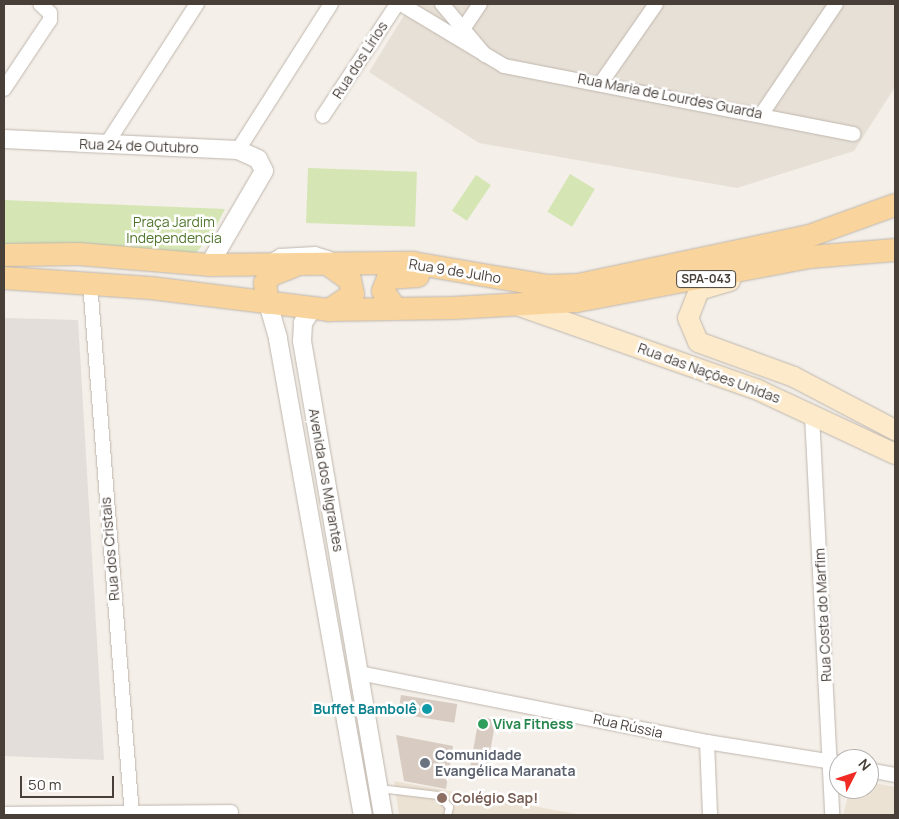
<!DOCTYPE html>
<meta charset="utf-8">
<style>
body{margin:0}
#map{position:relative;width:899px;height:819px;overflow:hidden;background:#f4efe9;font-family:Manrope,sans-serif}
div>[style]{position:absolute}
.residential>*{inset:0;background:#e7e0d7}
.industrial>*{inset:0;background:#e3deda}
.education>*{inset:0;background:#ece2d4}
.green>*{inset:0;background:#d5e6b4;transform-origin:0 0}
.building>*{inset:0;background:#d8ccc2;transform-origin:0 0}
.roads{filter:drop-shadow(0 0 1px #bfb6ac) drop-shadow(0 0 1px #bfb6ac)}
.service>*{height:7px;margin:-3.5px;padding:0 3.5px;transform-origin:3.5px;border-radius:3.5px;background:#fff}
.minor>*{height:14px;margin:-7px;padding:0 7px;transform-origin:7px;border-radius:7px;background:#fff}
.tertiary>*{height:18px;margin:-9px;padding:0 9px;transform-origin:9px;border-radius:9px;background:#fff}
.secondary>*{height:20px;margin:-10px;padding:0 10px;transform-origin:10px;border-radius:10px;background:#fceacb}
.primary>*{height:22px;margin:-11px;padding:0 11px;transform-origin:11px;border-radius:11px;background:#f9d49c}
.dots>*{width:14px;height:14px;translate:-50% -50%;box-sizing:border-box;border:2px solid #fff;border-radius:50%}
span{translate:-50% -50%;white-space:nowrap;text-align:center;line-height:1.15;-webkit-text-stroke:5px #fff;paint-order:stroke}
.shield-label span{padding:1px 4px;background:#fff;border:1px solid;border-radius:4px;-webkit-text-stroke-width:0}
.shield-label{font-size:12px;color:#473f38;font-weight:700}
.street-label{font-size:14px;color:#473f38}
.park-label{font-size:14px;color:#51762d}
.culture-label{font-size:14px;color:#0d838f;font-weight:700}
.right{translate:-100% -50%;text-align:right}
.leisure-label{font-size:14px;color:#27864d;font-weight:700}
.left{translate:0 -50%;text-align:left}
.worship-label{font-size:14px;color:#5b616d;font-weight:700}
.education-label{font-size:14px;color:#785e54;font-weight:700}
.frame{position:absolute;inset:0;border:5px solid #473f38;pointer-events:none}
.north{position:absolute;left:829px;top:749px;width:50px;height:50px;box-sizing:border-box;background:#fff;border:1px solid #b5b2af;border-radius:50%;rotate:49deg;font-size:14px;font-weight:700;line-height:20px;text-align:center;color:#473f38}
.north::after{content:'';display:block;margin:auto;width:18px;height:22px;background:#ef2b24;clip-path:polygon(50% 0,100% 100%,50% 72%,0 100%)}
.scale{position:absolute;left:20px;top:776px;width:94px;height:22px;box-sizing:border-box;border:2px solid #473f38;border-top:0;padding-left:6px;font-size:15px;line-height:18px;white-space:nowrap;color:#473f38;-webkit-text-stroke:4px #fff;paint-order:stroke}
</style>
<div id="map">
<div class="residential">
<div style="clip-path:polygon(411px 4px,895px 4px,895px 87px,854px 151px,737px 188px,479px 143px,369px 72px)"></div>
</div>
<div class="industrial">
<div style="clip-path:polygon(4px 318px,78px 320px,104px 760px,4px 756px)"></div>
</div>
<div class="education">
<div style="clip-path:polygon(394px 781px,582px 815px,399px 815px)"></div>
<div style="clip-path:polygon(869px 782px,895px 787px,895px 815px,843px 815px,850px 789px,869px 789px)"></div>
</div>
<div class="green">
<div style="left:308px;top:168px;width:109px;height:55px;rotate:2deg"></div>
<div style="left:570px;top:174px;width:29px;height:44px;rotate:31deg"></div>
<div style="left:476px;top:175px;width:18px;height:43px;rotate:34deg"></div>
<div style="clip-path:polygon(4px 200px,225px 209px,212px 234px,195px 254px,4px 246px)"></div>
</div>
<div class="building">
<div style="left:401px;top:695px;width:57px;height:19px;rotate:9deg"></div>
<div style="left:479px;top:717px;width:17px;height:58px;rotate:10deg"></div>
<div style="clip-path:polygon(396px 735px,453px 746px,446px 789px,404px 781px)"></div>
</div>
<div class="roads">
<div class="service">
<div style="left:269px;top:258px;width:12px;rotate:-31deg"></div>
<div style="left:279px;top:252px;width:36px;rotate:-3deg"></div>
<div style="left:315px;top:250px;width:16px;rotate:18deg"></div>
<div style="left:379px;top:788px;width:59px;rotate:6.8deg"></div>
<div style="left:438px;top:795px;width:16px;rotate:47deg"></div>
<div style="left:449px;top:807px;width:8px;rotate:104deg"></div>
</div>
<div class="minor">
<div style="left:401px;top:4px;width:120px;rotate:31deg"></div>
<div style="left:504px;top:66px;width:356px;rotate:11deg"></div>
<div style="left:442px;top:4px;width:67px;rotate:49.9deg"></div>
<div style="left:461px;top:32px;width:34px;rotate:-56deg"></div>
<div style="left:601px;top:83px;width:96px;rotate:-55.2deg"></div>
<div style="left:4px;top:89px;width:83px;rotate:-56.3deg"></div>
<div style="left:50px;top:20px;width:7px;rotate:-90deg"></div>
<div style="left:50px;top:13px;width:13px;rotate:-138deg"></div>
<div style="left:761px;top:115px;width:134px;rotate:-56deg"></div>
<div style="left:323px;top:116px;width:134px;rotate:-56.5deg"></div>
<div style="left:106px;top:145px;width:168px;rotate:-57.2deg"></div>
<div style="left:238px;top:150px;width:173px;rotate:-57.5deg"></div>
<div style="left:90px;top:283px;width:534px;rotate:85.49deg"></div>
<div style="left:812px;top:415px;width:400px;rotate:87.1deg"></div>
<div style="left:359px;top:673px;width:355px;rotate:11.2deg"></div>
<div style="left:707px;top:742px;width:134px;rotate:9deg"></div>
<div style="left:707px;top:742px;width:73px;rotate:87.6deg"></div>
<div style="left:869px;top:770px;width:26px;rotate:11deg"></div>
<div style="left:4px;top:814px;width:227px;rotate:-0.5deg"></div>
</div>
<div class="tertiary">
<div style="left:4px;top:139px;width:234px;rotate:2.7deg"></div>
<div style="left:238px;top:150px;width:22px;rotate:24deg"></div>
<div style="left:258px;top:159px;width:13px;rotate:63deg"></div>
<div style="left:264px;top:171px;width:109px;rotate:120.3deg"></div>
<div style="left:268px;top:303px;width:37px;rotate:74deg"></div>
<div style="left:278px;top:339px;width:484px;rotate:79.9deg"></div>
<div style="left:312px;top:309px;width:17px;rotate:123deg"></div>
<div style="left:303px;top:323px;width:18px;rotate:93deg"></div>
<div style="left:302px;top:341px;width:481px;rotate:80.3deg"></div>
</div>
<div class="secondary">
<div style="left:730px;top:281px;width:32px;rotate:164deg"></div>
<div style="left:699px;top:290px;width:30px;rotate:111deg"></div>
<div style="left:688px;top:318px;width:26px;rotate:67deg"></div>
<div style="left:698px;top:342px;width:102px;rotate:20deg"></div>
<div style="left:794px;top:377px;width:114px;rotate:27.7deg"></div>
<div style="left:517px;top:305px;width:256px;rotate:19.4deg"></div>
<div style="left:758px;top:390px;width:151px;rotate:25deg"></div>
</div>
<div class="primary">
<div style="left:4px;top:255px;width:75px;rotate:-0.8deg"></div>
<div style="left:79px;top:254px;width:130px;rotate:4.8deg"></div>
<div style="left:209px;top:265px;width:204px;rotate:-0.6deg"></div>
<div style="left:413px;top:263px;width:136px;rotate:9.7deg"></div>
<div style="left:547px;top:286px;width:31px;rotate:-2deg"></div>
<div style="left:578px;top:285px;width:236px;rotate:-12deg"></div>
<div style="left:809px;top:236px;width:91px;rotate:-19.8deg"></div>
<div style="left:329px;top:265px;width:26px;rotate:36deg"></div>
<div style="left:350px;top:280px;width:14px;rotate:78deg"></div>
<div style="left:353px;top:294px;width:29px;rotate:146deg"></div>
<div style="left:4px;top:278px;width:147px;rotate:3.9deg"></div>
<div style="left:151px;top:288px;width:179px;rotate:7deg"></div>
<div style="left:329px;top:310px;width:124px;rotate:-0.9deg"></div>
<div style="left:453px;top:308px;width:124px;rotate:-3.2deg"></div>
<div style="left:577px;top:301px;width:237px;rotate:-10.7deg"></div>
<div style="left:810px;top:257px;width:85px;rotate:-4.7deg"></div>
<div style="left:268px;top:303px;width:20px;rotate:-99deg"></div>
<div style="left:265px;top:283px;width:10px;rotate:-53deg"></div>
<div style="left:271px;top:275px;width:25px;rotate:-21deg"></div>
<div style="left:396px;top:309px;width:22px;rotate:-126deg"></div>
<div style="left:383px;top:291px;width:14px;rotate:-69deg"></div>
<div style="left:388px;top:278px;width:30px;rotate:-4deg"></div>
</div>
</div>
<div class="dots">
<div style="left:427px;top:709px;background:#0f9aa8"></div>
<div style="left:483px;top:724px;background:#2e9e5b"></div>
<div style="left:425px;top:763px;background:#6b7280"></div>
<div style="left:442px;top:798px;background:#8d6e63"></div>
</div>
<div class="shield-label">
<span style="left:706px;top:279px">SPA-043</span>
</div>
<div class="street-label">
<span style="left:360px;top:60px;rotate:-57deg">Rua dos Lírios</span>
<span style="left:670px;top:96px;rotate:11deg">Rua Maria de Lourdes Guarda</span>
<span style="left:139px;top:146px;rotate:2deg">Rua 24 de Outubro</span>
<span style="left:455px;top:271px;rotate:9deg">Rua 9 de Julho</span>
<span style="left:709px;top:373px;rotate:20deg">Rua das Nações Unidas</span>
<span style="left:326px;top:480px;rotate:80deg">Avenida dos Migrantes</span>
<span style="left:110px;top:549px;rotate:-95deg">Rua dos Cristais</span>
<span style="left:823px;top:615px;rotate:-93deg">Rua Costa do Marfim</span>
<span style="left:628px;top:726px;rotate:12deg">Rua Rússia</span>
</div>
<div class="park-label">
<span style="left:174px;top:230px">Praça Jardim<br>Independencia</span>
</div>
<div class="culture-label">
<span class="right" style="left:417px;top:709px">Buffet Bambolê</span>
</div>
<div class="leisure-label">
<span class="left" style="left:493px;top:724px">Viva Fitness</span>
</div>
<div class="worship-label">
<span class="left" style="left:435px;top:763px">Comunidade<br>Evangélica Maranata</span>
</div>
<div class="education-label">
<span class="left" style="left:452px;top:798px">Colégio Sap!</span>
</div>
<div class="frame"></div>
<div class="north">N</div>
<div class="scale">50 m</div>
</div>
